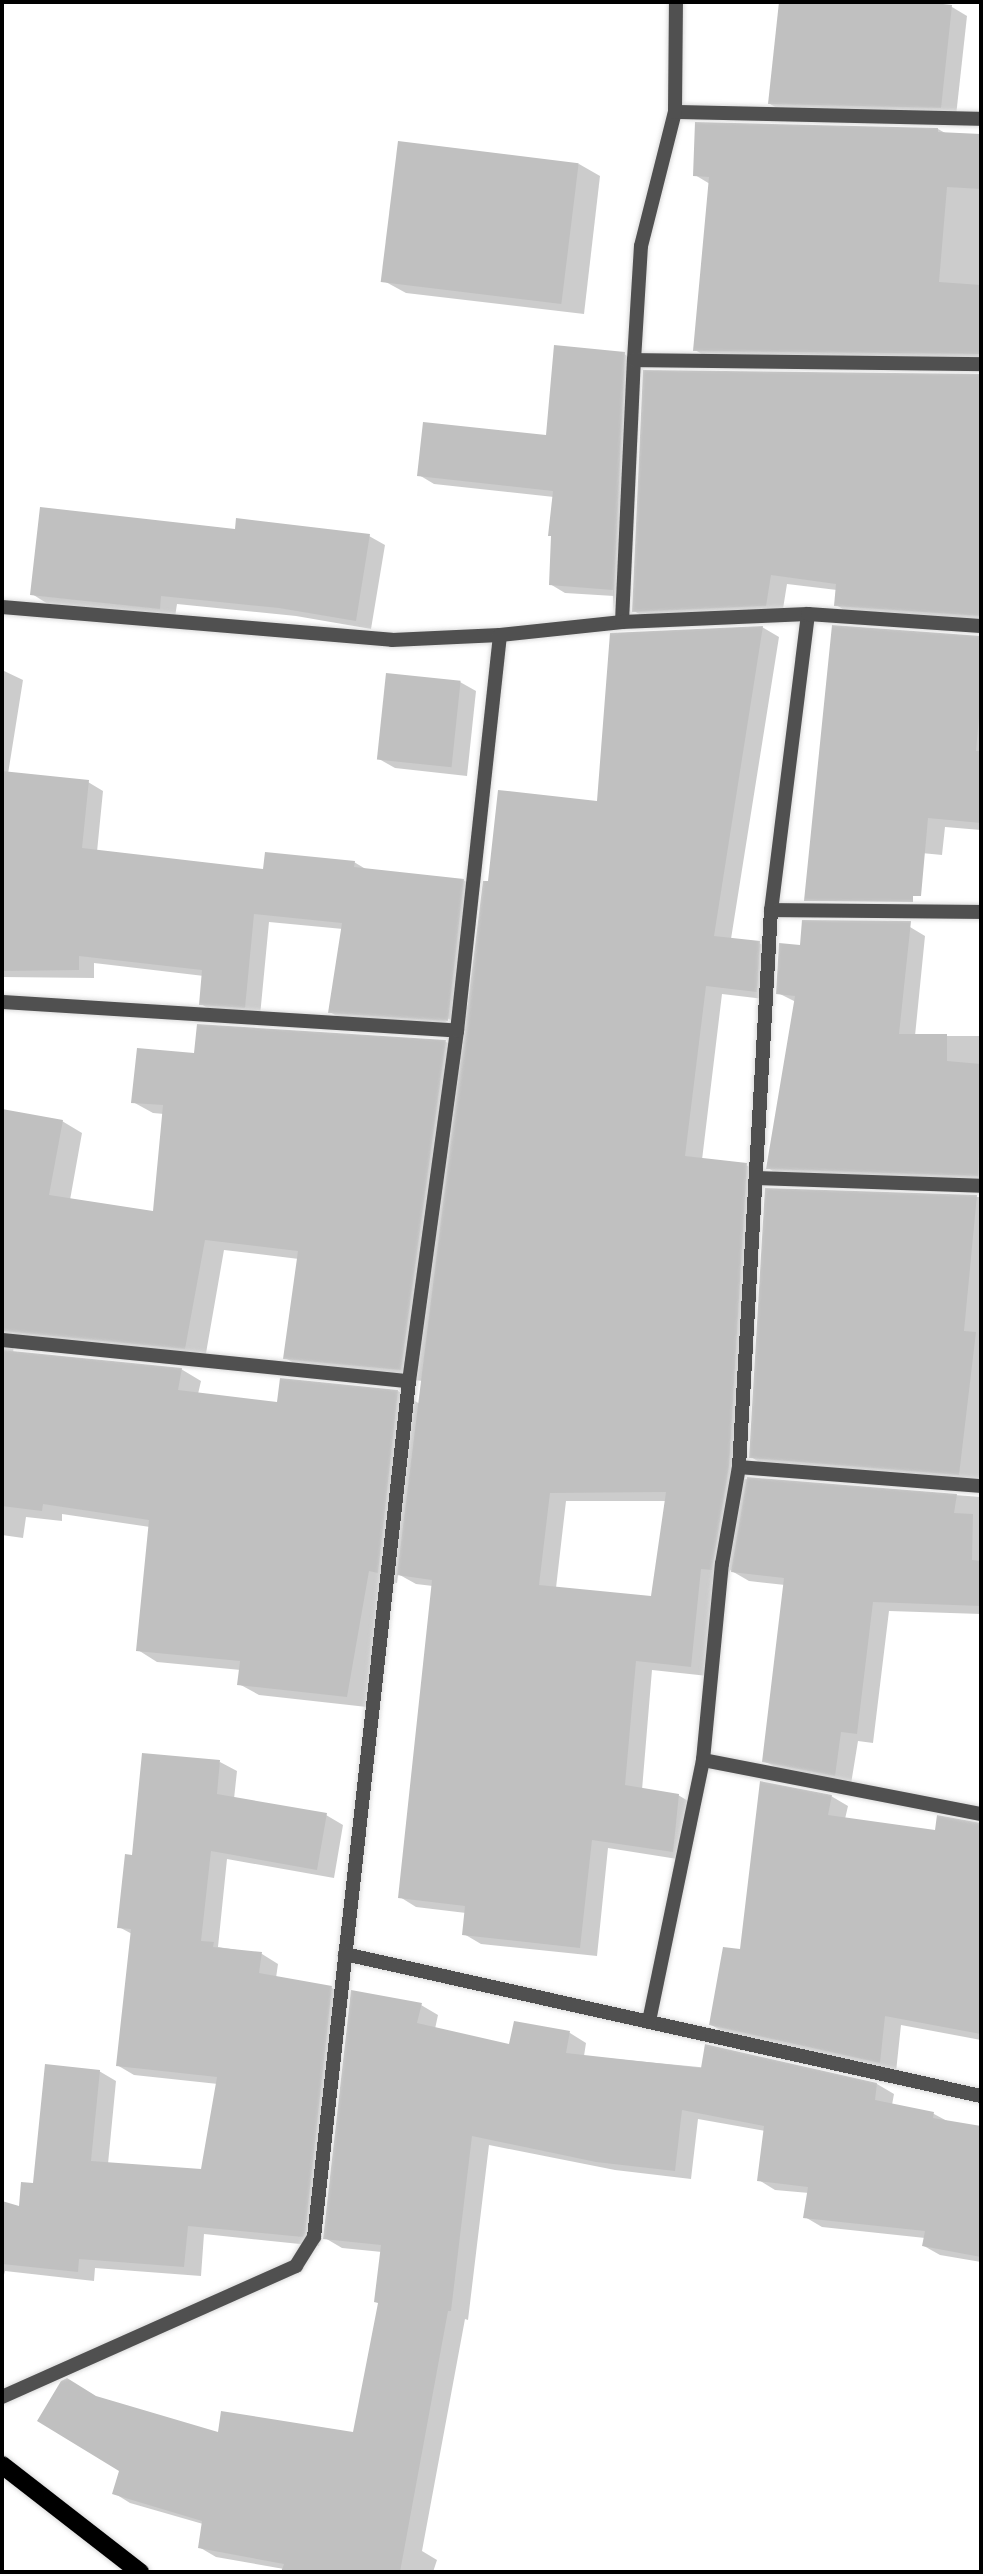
<!DOCTYPE html>
<style>
body{margin:0}
#map{position:relative;width:983px;height:2574px;overflow:hidden;background:#fff;font-family:Inter,sans-serif}
div>[style]{position:absolute}
.shadow>*{inset:0;background:#0003}
.building>*{inset:0;background:#c0c0c0;transform-origin:0 0}
.roads{filter:drop-shadow(0 0 2px #dbdbdb) drop-shadow(0 0 2px #dbdbdb)}
.minor>*{height:14px;margin:-7px;padding:0 7px;transform-origin:7px;border-radius:7px;background:#505050}
.primary>*{height:18px;margin:-9px;padding:0 9px;transform-origin:9px;border-radius:9px;background:#000}
span{translate:-50% -50%;white-space:nowrap;text-align:center;line-height:1.15;-webkit-text-stroke:7px #fff;paint-order:stroke}
.frame{position:absolute;inset:0;border:4px solid #000;pointer-events:none}
</style>
<div id="map">
<div class="shadow">
<div style="clip-path:polygon(781px 2px,911px 2px,952px 7px,967px 16px,956px 116px,786px 113px,770px 104px)"></div>
<div style="clip-path:polygon(938px 129px,947px 134px,981px 136px,981px 363px,712px 360px,695px 350px,710px 184px,695px 175px)"></div>
<div style="clip-path:polygon(579px 164px,600px 176px,584px 314px,406px 293px,384px 281px)"></div>
<div style="clip-path:polygon(624px 354px,639px 363px,627px 620px,615px 612px,614px 596px,565px 593px,550px 584px,554px 497px,434px 484px,419px 475px,548px 437px)"></div>
<div style="clip-path:polygon(645px 372px,981px 375px,981px 625px,853px 615px,836px 605px,837px 590px,787px 584px,782px 615px,651px 621px,634px 611px)"></div>
<div style="clip-path:polygon(369px 536px,385px 545px,371px 629px,296px 616px,177px 604px,175px 617px,48px 604px,32px 594px)"></div>
<div style="clip-path:polygon(evenodd,762px 627px,779px 637px,731px 939px,759px 943px,776px 952px,773px 1000px,722px 994px,702px 1160px,746px 1165px,763px 1174px,745px 1479px,981px 1497px,981px 1614px,889px 1611px,873px 1743px,858px 1741px,851px 1784px,781px 1770px,764px 1761px,785px 1585px,749px 1581px,730px 1570px,728px 1578px,718px 1577px,708px 1676px,652px 1670px,642px 1790px,678px 1795px,695px 1805px,690px 1861px,608px 1848px,597px 1956px,481px 1944px,464px 1934px,466px 1913px,416px 1907px,400px 1897px,433px 1586px,416px 1584px,398px 1574px,397px 1583px,388px 1581px,367px 1707px,259px 1695px,239px 1684px,241px 1670px,157px 1662px,138px 1650px,150px 1527px,62px 1514px,62px 1521px,26px 1517px,23px 1538px,2px 1535px,2px 1111px,62px 1121px,82px 1133px,70px 1200px,154px 1213px,164px 1114px,153px 1113px,133px 1102px,195px 1055px,446px 1042px,464px 1052px,466px 1029px,442px 1015px,440px 1018px,458px 1028px,345px 1021px,330px 1012px,343px 929px,269px 922px,260px 1016px,216px 1013px,201px 1004px,204px 976px,94px 963px,94px 978px,2px 977px,2px 670px,23px 680px,8px 774px,88px 782px,103px 791px,97px 852px,264px 871px,354px 862px,369px 871px,463px 880px,479px 889px,466px 1005px,469px 1006px,489px 883px,599px 803px,762px 627px,224px 1250px,299px 1259px,285px 1358px,305px 1369px,423px 1381px,420px 1404px,398px 1391px,278px 1404px,198px 1394px,201px 1381px,181px 1369px,13px 1353px,14px 1345px,205px 1359px,224px 1250px,762px 627px,566px 1501px,667px 1501px,653px 1598px,556px 1588px,566px 1501px)"></div>
<div style="clip-path:polygon(834px 627px,981px 637px,981px 830px,945px 827px,942px 855px,829px 844px)"></div>
<div style="clip-path:polygon(460px 682px,476px 691px,467px 776px,395px 768px,379px 759px)"></div>
<div style="clip-path:polygon(910px 927px,925px 936px,915px 1036px,981px 1036px,981px 1184px,783px 1177px,768px 1168px,796px 1002px,778px 993px,801px 947px)"></div>
<div style="clip-path:polygon(766px 1190px,981px 1197px,981px 1484px,768px 1467px,751px 1457px)"></div>
<div style="clip-path:polygon(220px 1762px,237px 1771px,234px 1799px,326px 1815px,343px 1825px,334px 1878px,227px 1859px,218px 1947px,262px 1954px,278px 1964px,276px 1978px,332px 1988px,348px 1998px,319px 2246px,204px 2234px,201px 2276px,95px 2268px,94px 2281px,5px 2271px,2px 2282px,2px 2202px,20px 2208px,99px 2071px,116px 2081px,108px 2164px,202px 2171px,218px 2084px,134px 2075px,117px 2065px,132px 1934px,119px 1927px,133px 1857px)"></div>
<div style="clip-path:polygon(831px 1796px,848px 1806px,845px 1819px,936px 1832px,939px 1817px,981px 1825px,981px 2040px,901px 2025px,896px 2072px,728px 2034px,711px 2025px,742px 1951px)"></div>
<div style="clip-path:polygon(421px 2005px,438px 2015px,435px 2029px,510px 2047px,515px 2023px,570px 2033px,586px 2043px,584px 2056px,877px 2084px,894px 2094px,892px 2105px,934px 2114px,949px 2122px,981px 2128px,981px 2262px,940px 2255px,924px 2246px,925px 2238px,822px 2227px,805px 2217px,809px 2193px,775px 2190px,759px 2180px,765px 2131px,698px 2119px,691px 2179px,615px 2170px,489px 2145px,468px 2320px,465px 2319px,422px 2551px,437px 2560px,433px 2572px,286px 2572px,284px 2569px,216px 2557px,199px 2547px,203px 2524px,130px 2503px,114px 2493px,121px 2470px,96px 2397px,219px 2434px,354px 2434px,380px 2303px,382px 2252px,342px 2248px,325px 2238px)"></div>
</div>
<div class="building">
<div style="clip-path:polygon(779px 2px,925px 2px,952px 5px,941px 108px,768px 104px)"></div>
<div style="clip-path:polygon(695px 122px,938px 128px,938px 132px,981px 134px,981px 189px,947px 187px,939px 282px,981px 285px,981px 354px,693px 351px,709px 177px,693px 176px)"></div>
<div style="left:398px;top:141px;width:182px;height:142px;rotate:7deg"></div>
<div style="clip-path:polygon(554px 345px,625px 352px,613px 613px,613px 590px,549px 585px,551px 536px,548px 536px,553px 491px,417px 476px,423px 422px,546px 435px)"></div>
<div style="clip-path:polygon(643px 370px,981px 374px,981px 616px,834px 606px,836px 584px,771px 575px,766px 606px,632px 612px)"></div>
<div style="clip-path:polygon(40px 507px,235px 529px,236px 518px,370px 534px,356px 621px,279px 608px,161px 596px,160px 609px,30px 595px)"></div>
<div style="clip-path:polygon(832px 625px,981px 636px,981px 694px,976px 751px,981px 751px,981px 823px,928px 818px,921px 896px,913px 896px,913px 902px,804px 901px)"></div>
<div style="clip-path:polygon(evenodd,763px 626px,714px 936px,760px 941px,757px 992px,706px 986px,685px 1156px,747px 1163px,729px 1466px,712px 1570px,701px 1569px,691px 1667px,636px 1661px,625px 1785px,679px 1794px,673px 1852px,592px 1840px,580px 1948px,462px 1935px,465px 1906px,398px 1898px,432px 1580px,397px 1575px,483px 881px,488px 881px,498px 790px,597px 801px,610px 633px,763px 626px,666px 1492px,651px 1596px,539px 1585px,550px 1493px,666px 1492px)"></div>
<div style="left:386px;top:673px;width:75px;height:87px;rotate:6deg"></div>
<div style="clip-path:polygon(2px 771px,89px 780px,82px 848px,263px 869px,265px 852px,355px 861px,354px 867px,464px 879px,448px 1021px,328px 1013px,342px 923px,254px 914px,245px 1008px,199px 1005px,202px 970px,79px 956px,79px 970px,2px 971px)"></div>
<div style="clip-path:polygon(802px 920px,911px 921px,899px 1034px,947px 1034px,947px 1061px,981px 1064px,978px 1176px,766px 1169px,795px 996px,776px 994px,779px 943px,800px 945px)"></div>
<div style="clip-path:polygon(197px 1024px,446px 1040px,401px 1370px,283px 1359px,298px 1251px,205px 1240px,185px 1349px,2px 1331px,2px 1109px,63px 1120px,49px 1195px,153px 1211px,163px 1105px,131px 1103px,137px 1048px,194px 1053px)"></div>
<div style="clip-path:polygon(765px 1188px,977px 1195px,964px 1331px,976px 1332px,959px 1475px,749px 1458px)"></div>
<div style="clip-path:polygon(2px 1350px,182px 1368px,178px 1390px,277px 1402px,280px 1378px,398px 1390px,378px 1573px,369px 1571px,347px 1697px,237px 1685px,240px 1661px,136px 1651px,149px 1520px,43px 1504px,42px 1511px,2px 1506px)"></div>
<div style="clip-path:polygon(747px 1477px,957px 1494px,954px 1513px,973px 1514px,972px 1560px,981px 1561px,981px 1606px,873px 1602px,857px 1734px,841px 1732px,835px 1776px,762px 1762px,784px 1578px,731px 1572px)"></div>
<div style="clip-path:polygon(142px 1753px,220px 1760px,217px 1794px,327px 1813px,317px 1870px,211px 1851px,201px 1941px,214px 1942px,213px 1947px,262px 1952px,259px 1973px,332px 1986px,305px 2234px,303px 2237px,188px 2226px,184px 2267px,79px 2259px,78px 2272px,2px 2264px,2px 2201px,19px 2206px,21px 2182px,33px 2183px,45px 2064px,100px 2070px,91px 2161px,201px 2169px,217px 2077px,116px 2066px,131px 1929px,117px 1928px,125px 1854px,132px 1855px)"></div>
<div style="clip-path:polygon(760px 1781px,832px 1795px,828px 1815px,935px 1830px,937px 1815px,981px 1823px,981px 2034px,885px 2016px,880px 2063px,709px 2025px,723px 1947px,740px 1949px)"></div>
<div style="clip-path:polygon(351px 1990px,422px 2003px,417px 2023px,509px 2044px,514px 2021px,570px 2031px,566px 2053px,701px 2068px,705px 2044px,877px 2083px,875px 2100px,934px 2112px,933px 2118px,981px 2126px,981px 2257px,922px 2246px,925px 2231px,803px 2218px,808px 2187px,757px 2181px,764px 2126px,682px 2110px,675px 2171px,596px 2162px,472px 2136px,451px 2311px,448px 2311px,400px 2572px,281px 2572px,284px 2564px,198px 2548px,202px 2521px,112px 2494px,119px 2471px,37px 2421px,61px 2381px,67px 2378px,96px 2396px,218px 2432px,221px 2411px,353px 2432px,378px 2303px,374px 2302px,381px 2245px,323px 2239px)"></div>
</div>
<div class="roads">
<div class="minor">
<div style="left:675px;top:112px;width:306px;rotate:1.3deg"></div>
<div style="left:634px;top:360px;width:114px;rotate:-86.5deg"></div>
<div style="left:641px;top:246px;width:138px;rotate:-75.8deg"></div>
<div style="left:675px;top:112px;width:110px;rotate:-89.5deg"></div>
<div style="left:2px;top:607px;width:391px;rotate:4.8deg"></div>
<div style="left:392px;top:640px;width:108px;rotate:-2.7deg"></div>
<div style="left:808px;top:614px;width:298px;rotate:97.1deg"></div>
<div style="left:771px;top:910px;width:210px;rotate:0.5deg"></div>
<div style="left:622px;top:622px;width:262px;rotate:-87.4deg"></div>
<div style="left:634px;top:360px;width:347px;rotate:0.7deg"></div>
<div style="left:2px;top:1002px;width:456px;rotate:3.6deg"></div>
<div style="left:457px;top:1031px;width:353px;rotate:97.8deg"></div>
<div style="left:409px;top:1381px;width:861px;rotate:96.33deg"></div>
<div style="left:314px;top:2237px;width:34px;rotate:122deg"></div>
<div style="left:296px;top:2266px;width:322px;rotate:156deg"></div>
<div style="left:457px;top:1031px;width:398px;rotate:-83.8deg"></div>
<div style="left:500px;top:635px;width:123px;rotate:-6.1deg"></div>
<div style="left:622px;top:622px;width:186px;rotate:-2.5deg"></div>
<div style="left:808px;top:614px;width:173px;rotate:4deg"></div>
<div style="left:756px;top:1178px;width:225px;rotate:2deg"></div>
<div style="left:2px;top:1340px;width:409px;rotate:5.8deg"></div>
<div style="left:739px;top:1467px;width:243px;rotate:4.5deg"></div>
<div style="left:703px;top:1760px;width:283px;rotate:11deg"></div>
<div style="left:345px;top:1954px;width:652px;rotate:12.59deg"></div>
<div style="left:649px;top:2021px;width:267px;rotate:-78.3deg"></div>
<div style="left:703px;top:1760px;width:197px;rotate:-84.5deg"></div>
<div style="left:722px;top:1564px;width:98px;rotate:-80.1deg"></div>
<div style="left:739px;top:1467px;width:558px;rotate:-86.71deg"></div>
</div>
<div class="primary">
<div style="left:2px;top:2465px;width:175px;rotate:37.8deg"></div>
</div>
</div>
<div class="frame"></div>
</div>
